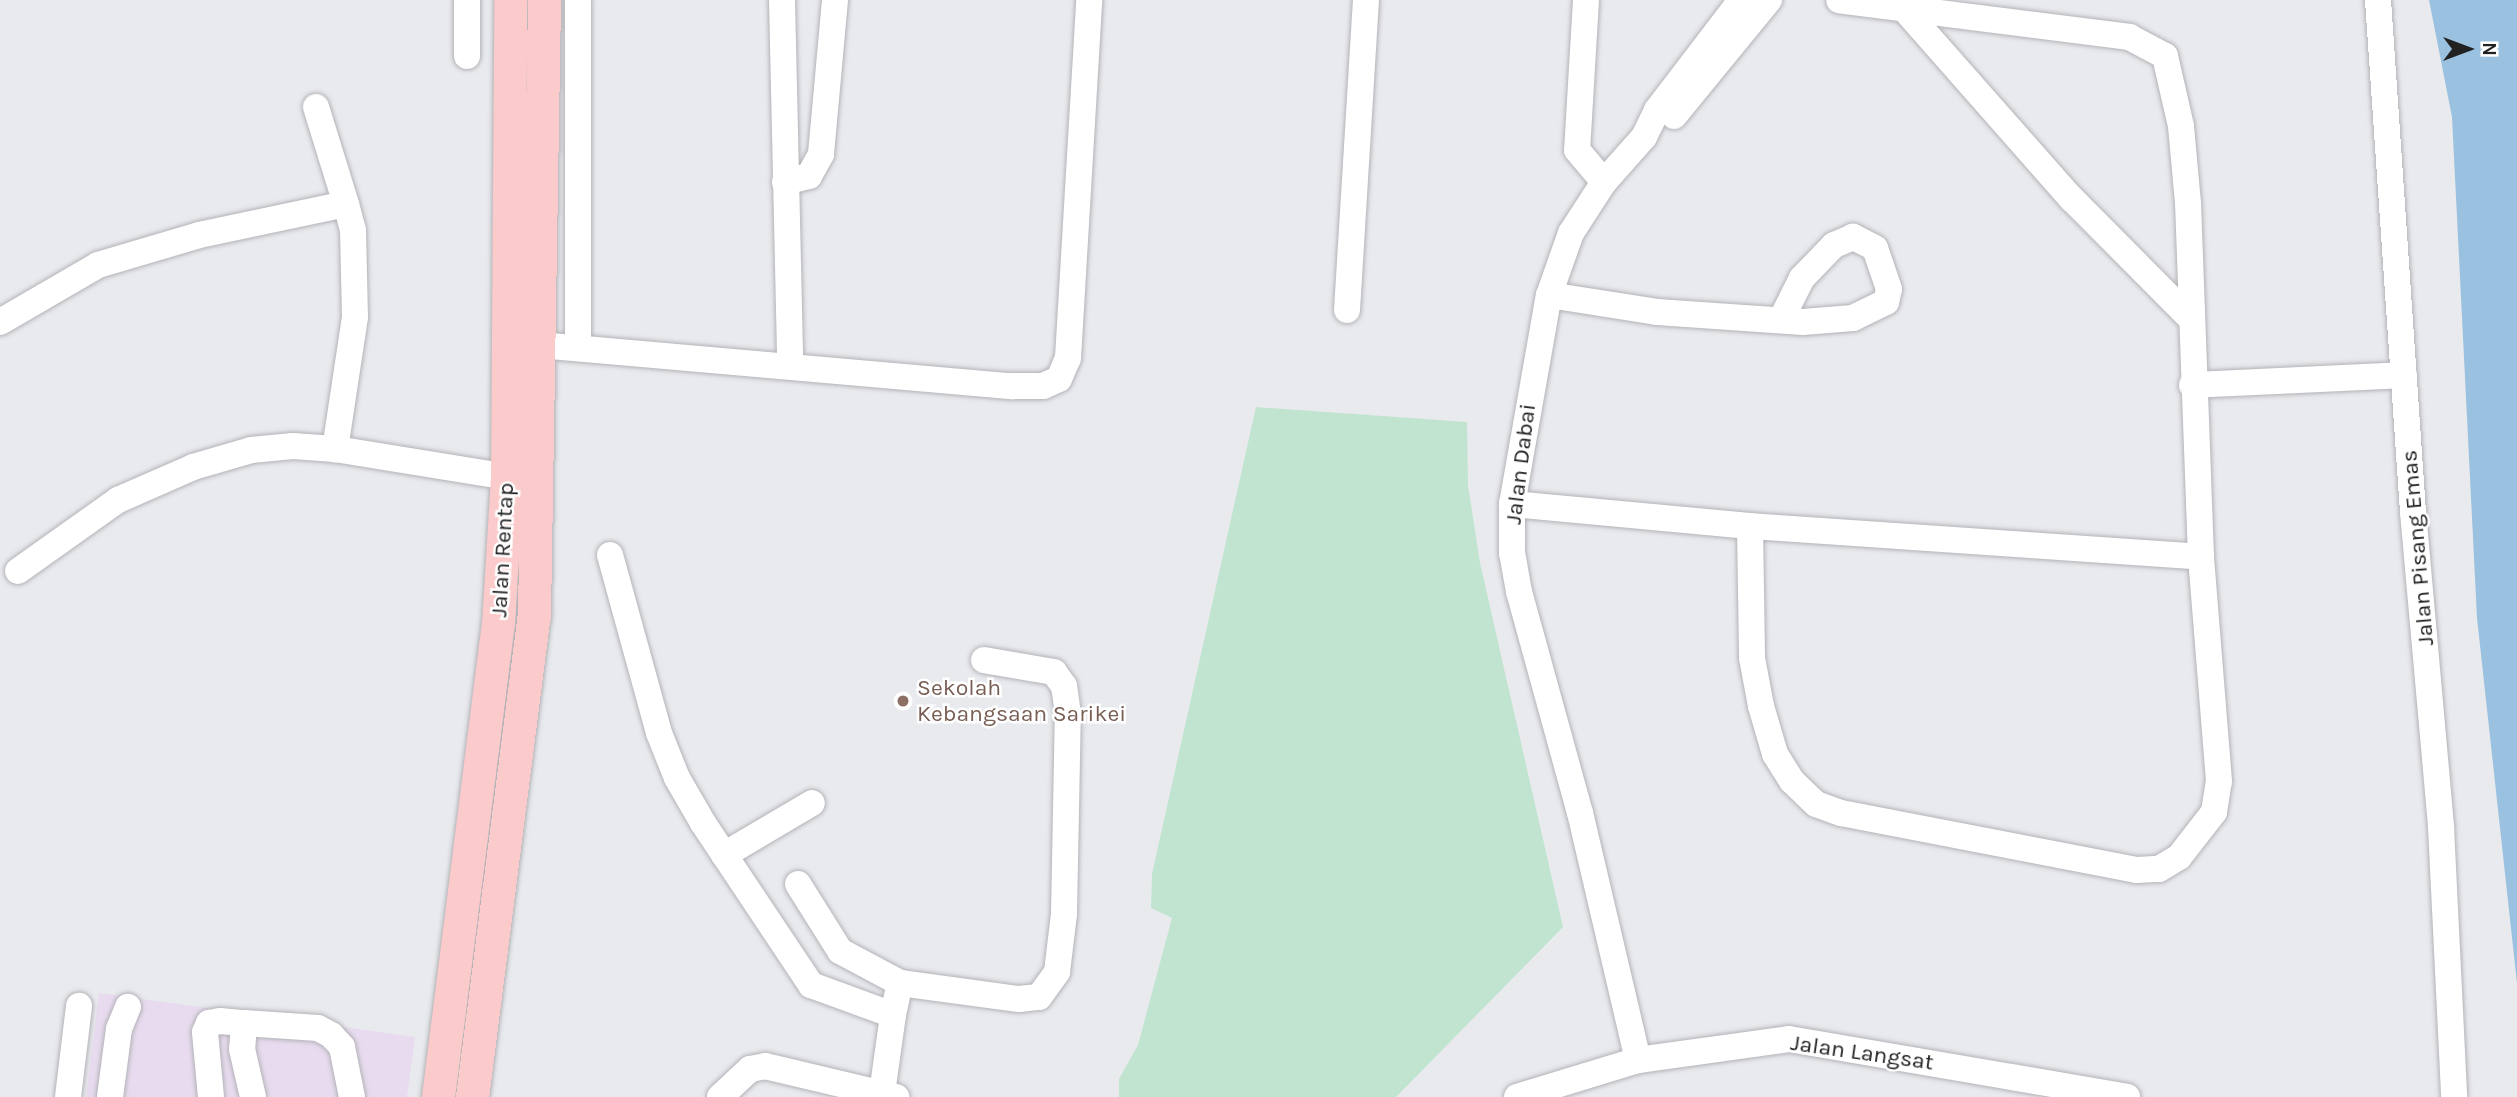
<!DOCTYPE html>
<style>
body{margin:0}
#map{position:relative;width:2517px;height:1097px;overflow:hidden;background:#e9eaee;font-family:Karla,sans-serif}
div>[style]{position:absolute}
.commercial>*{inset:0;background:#e8dbef}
.green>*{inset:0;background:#c1e4d0}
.water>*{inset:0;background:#9ac1df}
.roads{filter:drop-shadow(0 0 2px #b3b3b8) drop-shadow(0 0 2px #b3b3b8)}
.minor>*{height:26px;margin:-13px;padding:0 13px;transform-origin:13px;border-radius:13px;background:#fff}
.major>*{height:33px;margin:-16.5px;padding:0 16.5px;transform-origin:16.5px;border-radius:16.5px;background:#fbcaca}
.dots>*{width:19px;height:19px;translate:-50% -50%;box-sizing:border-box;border:4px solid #fff;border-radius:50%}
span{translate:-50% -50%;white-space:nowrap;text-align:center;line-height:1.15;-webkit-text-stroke:5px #fff;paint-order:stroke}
.street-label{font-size:23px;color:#212122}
.education-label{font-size:23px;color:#785e54}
.left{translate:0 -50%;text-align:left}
.north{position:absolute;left:2433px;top:14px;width:70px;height:70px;-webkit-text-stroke:5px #fff;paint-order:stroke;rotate:90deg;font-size:19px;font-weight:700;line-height:28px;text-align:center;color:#212122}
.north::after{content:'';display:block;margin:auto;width:24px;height:32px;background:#212122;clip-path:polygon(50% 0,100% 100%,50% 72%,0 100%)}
</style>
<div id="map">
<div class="commercial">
<div style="clip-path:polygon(99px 993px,415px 1037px,407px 1097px,86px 1097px)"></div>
</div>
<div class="green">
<div style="clip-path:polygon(1256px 407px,1467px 422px,1468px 485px,1480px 563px,1563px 927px,1396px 1097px,1119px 1097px,1119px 1079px,1138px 1045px,1172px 918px,1151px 908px,1152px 874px)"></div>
</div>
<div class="water">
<div style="clip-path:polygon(2429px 0,2517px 0,2517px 983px,2477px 618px,2452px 117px)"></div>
</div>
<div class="roads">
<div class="minor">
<div style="left:467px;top:0;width:56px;rotate:90deg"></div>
<div style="left:578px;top:0;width:348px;rotate:90deg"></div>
<div style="left:782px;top:0;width:366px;rotate:88.7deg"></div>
<div style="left:1586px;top:0;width:150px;rotate:93.4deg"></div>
<div style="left:1577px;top:150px;width:42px;rotate:49.8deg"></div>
<div style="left:2378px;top:0;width:513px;rotate:86.09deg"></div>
<div style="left:2413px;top:512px;width:316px;rotate:84.9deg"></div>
<div style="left:2441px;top:827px;width:270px;rotate:87.2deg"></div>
<div style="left:1906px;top:11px;width:251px;rotate:48.6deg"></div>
<div style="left:2072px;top:199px;width:168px;rotate:45.2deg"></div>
<div style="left:316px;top:107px;width:102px;rotate:72.8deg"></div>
<div style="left:1674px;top:116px;width:150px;rotate:-50.7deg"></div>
<div style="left:785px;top:182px;width:25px;rotate:-14deg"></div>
<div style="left:809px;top:176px;width:25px;rotate:-61deg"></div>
<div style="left:821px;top:154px;width:155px;rotate:-84.8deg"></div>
<div style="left:1549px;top:295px;width:109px;rotate:8.9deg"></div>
<div style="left:1657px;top:312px;width:146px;rotate:3.9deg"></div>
<div style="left:1803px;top:322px;width:50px;rotate:-4.6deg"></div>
<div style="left:1853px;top:318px;width:37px;rotate:-26deg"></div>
<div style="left:1886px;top:302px;width:13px;rotate:-77deg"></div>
<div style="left:1889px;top:289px;width:43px;rotate:-108.9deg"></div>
<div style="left:1875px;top:248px;width:25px;rotate:-153deg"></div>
<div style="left:1853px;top:237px;width:21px;rotate:157deg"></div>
<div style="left:1834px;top:245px;width:46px;rotate:134.1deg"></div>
<div style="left:1802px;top:278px;width:45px;rotate:116.6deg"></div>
<div style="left:1347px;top:310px;width:311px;rotate:-86.5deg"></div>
<div style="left:0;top:322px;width:113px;rotate:-30.2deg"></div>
<div style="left:98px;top:265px;width:105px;rotate:-16.5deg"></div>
<div style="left:199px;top:235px;width:150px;rotate:-11.9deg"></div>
<div style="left:346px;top:204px;width:27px;rotate:75deg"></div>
<div style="left:353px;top:230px;width:87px;rotate:88.7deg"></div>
<div style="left:355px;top:317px;width:134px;rotate:98.6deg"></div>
<div style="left:539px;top:345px;width:475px;rotate:5deg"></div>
<div style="left:1012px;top:386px;width:31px"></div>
<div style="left:1043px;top:386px;width:17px;rotate:-24deg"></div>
<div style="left:1059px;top:379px;width:23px;rotate:-67deg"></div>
<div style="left:1068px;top:358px;width:359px;rotate:-86.6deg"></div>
<div style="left:2192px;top:385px;width:212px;rotate:-2.7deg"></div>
<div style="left:1512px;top:504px;width:239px;rotate:5.3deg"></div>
<div style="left:1750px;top:526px;width:452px;rotate:3.9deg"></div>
<div style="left:2201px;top:557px;width:354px;rotate:-92.1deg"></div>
<div style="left:2188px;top:203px;width:77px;rotate:-95.2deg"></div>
<div style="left:2181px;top:126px;width:72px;rotate:-102.9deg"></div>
<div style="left:2165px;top:56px;width:40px;rotate:-152deg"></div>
<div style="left:2130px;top:37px;width:293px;rotate:-172.8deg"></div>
<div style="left:1750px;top:526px;width:132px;rotate:89.1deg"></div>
<div style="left:1752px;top:658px;width:49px;rotate:79.4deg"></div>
<div style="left:1761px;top:706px;width:50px;rotate:73.7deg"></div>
<div style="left:1775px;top:754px;width:32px;rotate:58deg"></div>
<div style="left:1792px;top:781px;width:33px;rotate:44deg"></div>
<div style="left:1816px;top:804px;width:27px;rotate:20deg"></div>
<div style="left:1841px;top:813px;width:301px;rotate:10.9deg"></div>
<div style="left:2137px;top:870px;width:22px;rotate:-3deg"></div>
<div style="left:2159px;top:869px;width:23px;rotate:-31deg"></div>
<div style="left:2179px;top:857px;width:57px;rotate:-52.1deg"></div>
<div style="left:2214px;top:812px;width:31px;rotate:-81deg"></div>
<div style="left:2219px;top:781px;width:225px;rotate:-94.6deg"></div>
<div style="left:610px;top:555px;width:185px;rotate:74.6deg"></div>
<div style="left:659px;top:733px;width:48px;rotate:68.2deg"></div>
<div style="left:677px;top:778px;width:52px;rotate:60deg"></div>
<div style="left:703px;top:823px;width:195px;rotate:56.3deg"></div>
<div style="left:811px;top:985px;width:87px;rotate:20.1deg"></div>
<div style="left:893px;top:1015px;width:79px;rotate:98deg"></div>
<div style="left:18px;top:571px;width:123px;rotate:-35.4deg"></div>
<div style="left:118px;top:500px;width:82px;rotate:-23.7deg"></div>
<div style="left:193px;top:467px;width:60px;rotate:-16.3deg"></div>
<div style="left:251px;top:450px;width:42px;rotate:-5.4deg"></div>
<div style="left:293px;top:446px;width:42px;rotate:4.1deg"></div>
<div style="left:335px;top:449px;width:174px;rotate:9.2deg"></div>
<div style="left:724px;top:855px;width:102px;rotate:-30.6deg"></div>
<div style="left:798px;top:884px;width:79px;rotate:57.9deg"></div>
<div style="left:840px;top:951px;width:68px;rotate:28.1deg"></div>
<div style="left:893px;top:1015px;width:33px;rotate:-78deg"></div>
<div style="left:900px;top:983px;width:120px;rotate:7.7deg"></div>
<div style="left:1019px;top:999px;width:20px;rotate:-6deg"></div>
<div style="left:1039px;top:997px;width:31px;rotate:-54deg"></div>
<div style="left:1057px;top:972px;width:58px;rotate:-83.1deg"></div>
<div style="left:1064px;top:914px;width:200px;rotate:-88.9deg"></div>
<div style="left:1068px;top:714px;width:28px;rotate:-98deg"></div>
<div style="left:1064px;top:686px;width:17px;rotate:-126deg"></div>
<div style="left:1054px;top:672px;width:71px;rotate:-170.3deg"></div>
<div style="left:244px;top:1023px;width:74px;rotate:3.9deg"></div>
<div style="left:318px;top:1028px;width:15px;rotate:28deg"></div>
<div style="left:331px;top:1035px;width:16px;rotate:47deg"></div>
<div style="left:342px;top:1047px;width:51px;rotate:78.7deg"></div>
<div style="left:1638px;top:1060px;width:254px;rotate:-103.2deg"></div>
<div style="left:1580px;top:813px;width:229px;rotate:-105.4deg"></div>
<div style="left:1519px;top:592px;width:39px;rotate:-100deg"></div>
<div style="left:1512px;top:554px;width:50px;rotate:-90deg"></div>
<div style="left:1512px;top:504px;width:212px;rotate:-80deg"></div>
<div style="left:1549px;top:295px;width:66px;rotate:-70.5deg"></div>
<div style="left:1571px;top:233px;width:61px;rotate:-57.1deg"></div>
<div style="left:1604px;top:182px;width:60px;rotate:-48.4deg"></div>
<div style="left:1644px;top:137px;width:30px;rotate:-64deg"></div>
<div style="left:1657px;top:110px;width:138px;rotate:-52.6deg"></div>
<div style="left:68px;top:1097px;width:92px;rotate:-83.1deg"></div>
<div style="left:110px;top:1097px;width:69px;rotate:-82.5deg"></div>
<div style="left:119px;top:1029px;width:24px;rotate:-68deg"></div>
<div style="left:211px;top:1097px;width:65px;rotate:-95.3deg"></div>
<div style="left:205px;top:1032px;width:10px;rotate:-66deg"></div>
<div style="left:209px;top:1023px;width:11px;rotate:-10deg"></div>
<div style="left:220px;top:1021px;width:24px;rotate:5deg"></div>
<div style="left:244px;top:1023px;width:26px;rotate:94deg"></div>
<div style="left:242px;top:1049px;width:49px;rotate:77.1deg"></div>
<div style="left:720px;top:1097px;width:41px;rotate:-43deg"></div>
<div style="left:750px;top:1069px;width:15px;rotate:-11deg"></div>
<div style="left:765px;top:1066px;width:135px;rotate:13.3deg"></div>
<div style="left:1517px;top:1097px;width:127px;rotate:-17deg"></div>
<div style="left:1638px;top:1060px;width:152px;rotate:-7.9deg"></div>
<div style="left:1789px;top:1039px;width:343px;rotate:9.7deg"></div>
</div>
<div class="major">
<div style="left:438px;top:1097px;width:477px;rotate:-82.8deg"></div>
<div style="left:498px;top:624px;width:147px;rotate:-86.5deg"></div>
<div style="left:507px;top:477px;width:477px;rotate:-89.6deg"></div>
<div style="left:472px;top:1097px;width:485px;rotate:-82.7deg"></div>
<div style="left:534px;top:616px;width:616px;rotate:-89.07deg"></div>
</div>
</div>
<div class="dots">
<div style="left:903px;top:701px;background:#8d6e63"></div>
</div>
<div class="street-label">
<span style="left:1521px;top:464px;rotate:-83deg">Jalan Dabai</span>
<span style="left:2418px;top:548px;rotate:-95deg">Jalan Pisang Emas</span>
<span style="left:503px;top:550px;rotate:-87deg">Jalan Rentap</span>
<span style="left:1862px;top:1053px;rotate:8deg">Jalan Langsat</span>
</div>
<div class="education-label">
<span class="left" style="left:917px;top:701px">Sekolah<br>Kebangsaan Sarikei</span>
</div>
<div class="north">N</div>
</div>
